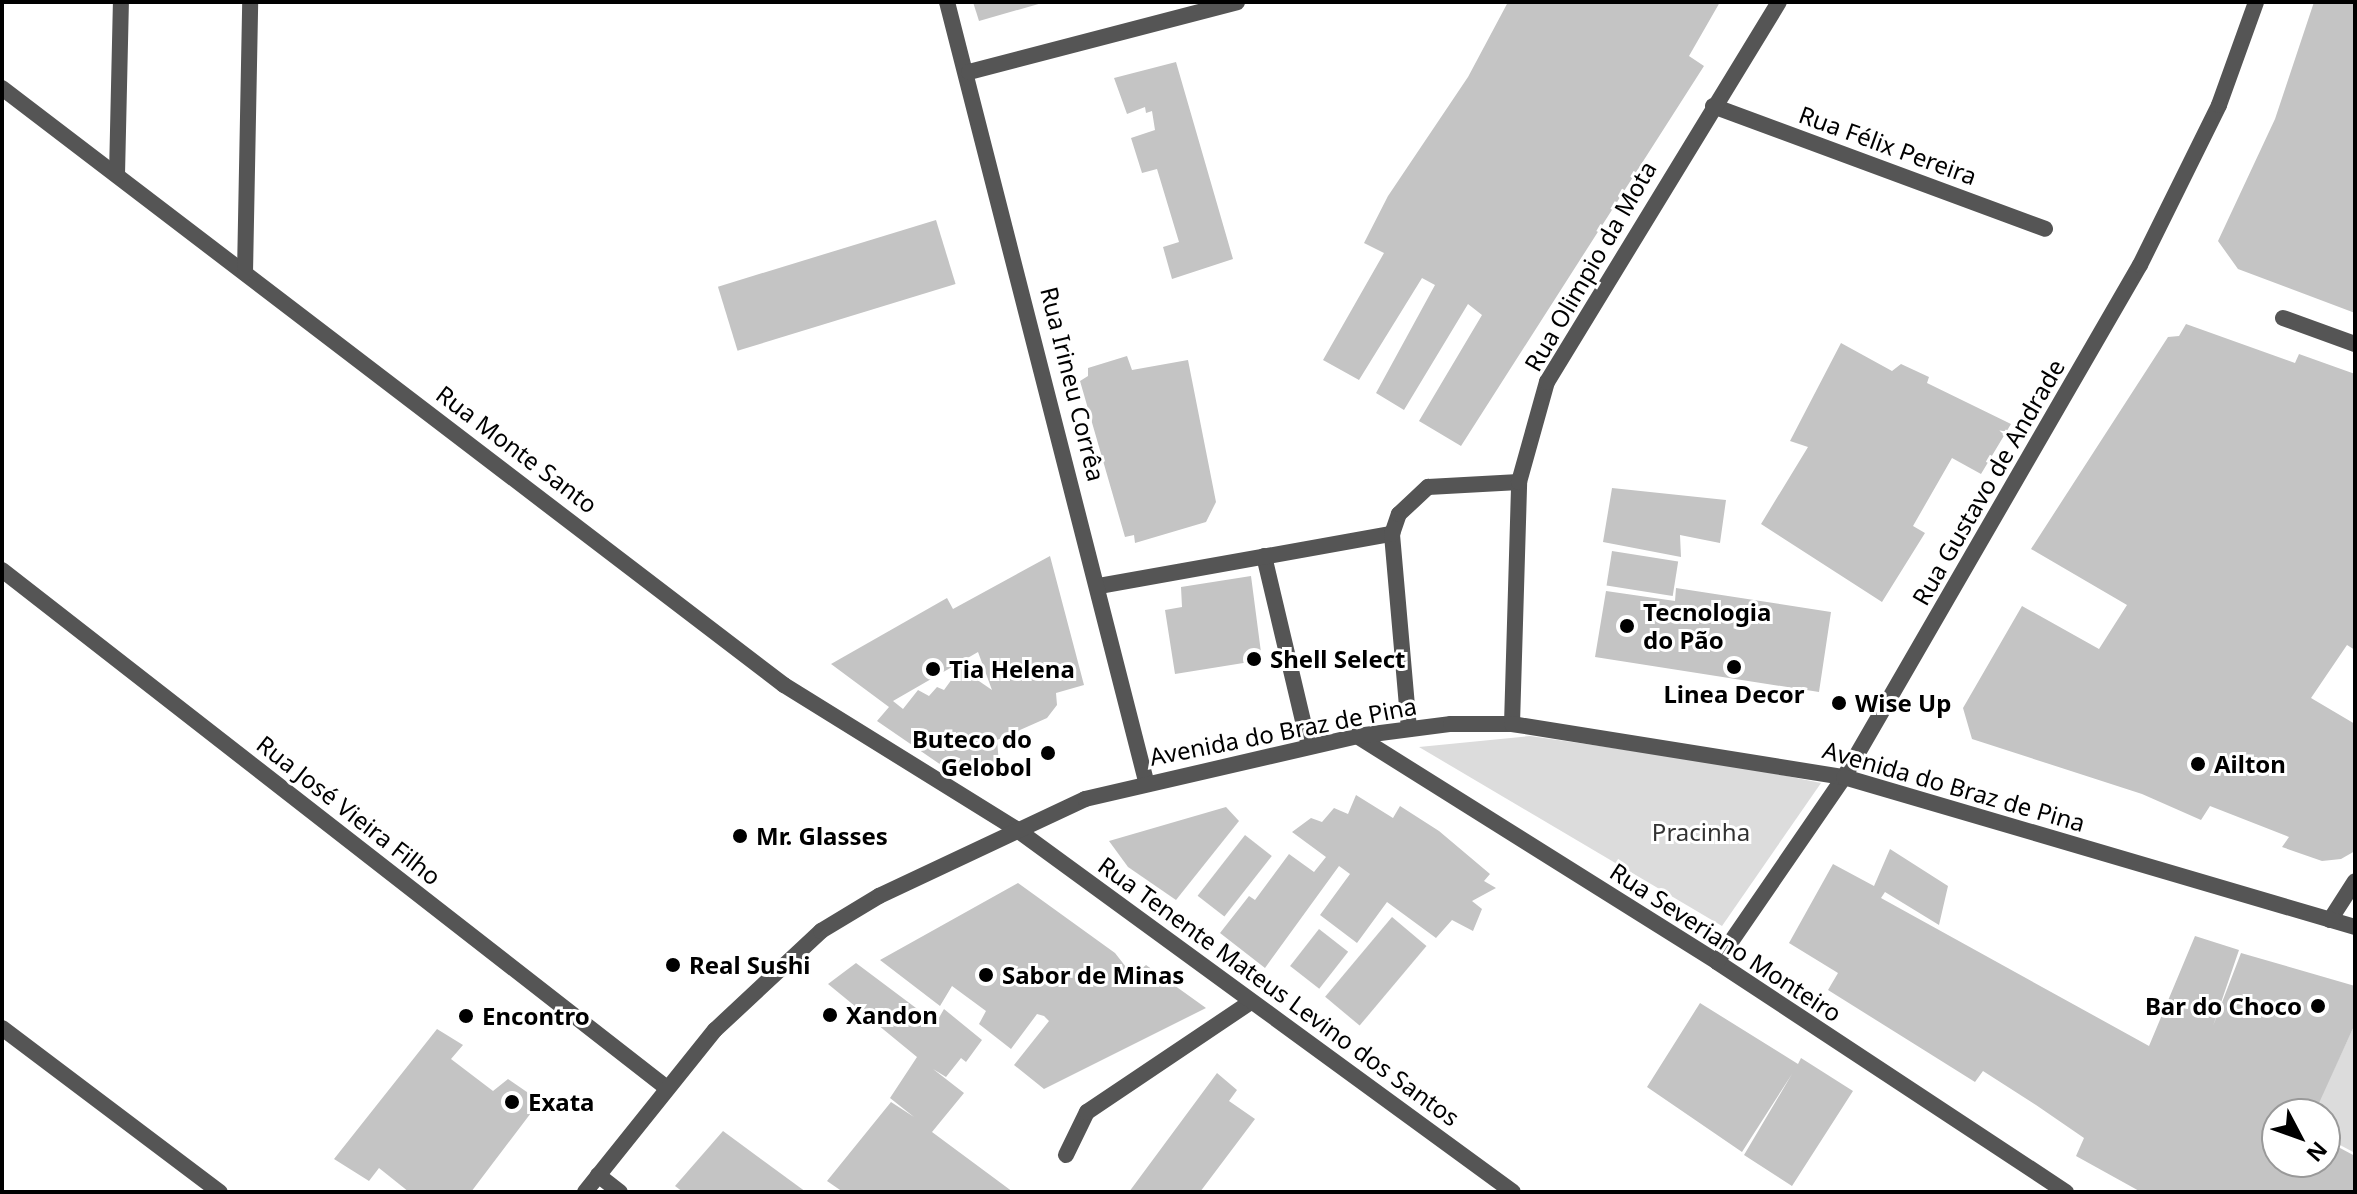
<!DOCTYPE html>
<meta charset="utf-8">
<style>
body{margin:0}
#map{position:relative;width:2357px;height:1194px;overflow:hidden;background:#fff;font-family:"Noto Sans",sans-serif}
div>[style]{position:absolute}
.green>*{inset:0;background:#dcdcdc}
.building>*{inset:0;background:#c4c4c4;transform-origin:0 0}
.service>*{height:16px;margin:-8px;padding:0 8px;transform-origin:8px;border-radius:8px;background:#555}
.minor>*{height:16px;margin:-8px;padding:0 8px;transform-origin:8px;border-radius:8px;background:#555}
.tertiary>*{height:16px;margin:-8px;padding:0 8px;transform-origin:8px;border-radius:8px;background:#555}
.dots>*{width:22px;height:22px;translate:-50% -50%;box-sizing:border-box;border:4px solid #fff;border-radius:50%}
span{translate:-50% -50%;white-space:nowrap;text-align:center;line-height:1.15;-webkit-text-stroke:6px #fff;paint-order:stroke}
.street-label{font-size:24px;color:#000}
.poi-label{font-size:24px;color:#000;font-weight:700}
.left{translate:0 -50%;text-align:left}
.right{translate:-100% -50%;text-align:right}
.park-label{font-size:24px;color:#333}
.frame{position:absolute;inset:0;border:4px solid #000;pointer-events:none}
.north{position:absolute;left:2261px;top:1098px;width:80px;height:80px;box-sizing:border-box;background:#fff;border:2px solid #999;border-radius:50%;rotate:131deg;font-size:22px;font-weight:700;line-height:32px;text-align:center;color:#000}
.north::after{content:'';display:block;margin:auto;width:28px;height:36px;background:#000;clip-path:polygon(50% 0,100% 100%,50% 72%,0 100%)}
</style>
<div id="map">
<div class="green">
<div style="clip-path:polygon(1530px 736px,1732px 765px,1821px 783px,1722px 926px,1419px 747px)"></div>
<div style="clip-path:polygon(2355px 1024px,2355px 1153px,2325px 1137px,2325px 1114px,2313px 1114px)"></div>
</div>
<div class="building">
<div style="clip-path:polygon(973px 2px,1042px 2px,1042px 3px,979px 21px)"></div>
<div style="clip-path:polygon(1508px 2px,1720px 2px,1689px 56px,1704px 66px,1461px 446px,1419px 421px,1482px 315px,1468px 304px,1404px 410px,1376px 393px,1435px 285px,1422px 278px,1359px 380px,1323px 360px,1384px 253px,1364px 243px,1388px 196px,1468px 77px)"></div>
<div style="clip-path:polygon(2314px 2px,2355px 2px,2355px 313px,2238px 269px,2218px 241px,2275px 119px)"></div>
<div style="clip-path:polygon(1176px 62px,1233px 259px,1172px 279px,1163px 247px,1179px 242px,1157px 169px,1142px 173px,1131px 138px,1155px 130px,1152px 111px,1146px 113px,1145px 107px,1127px 114px,1114px 78px)"></div>
<div style="left:936px;top:220px;width:67px;height:228px;rotate:73deg"></div>
<div style="clip-path:polygon(2186px 324px,2295px 363px,2299px 354px,2355px 374px,2355px 650px,2347px 645px,2311px 698px,2355px 724px,2355px 851px,2341px 859px,2322px 861px,2282px 847px,2289px 837px,2210px 806px,2201px 820px,2142px 794px,1972px 739px,1963px 708px,2022px 606px,2099px 649px,2127px 605px,2031px 549px,2168px 337px,2179px 336px)"></div>
<div style="clip-path:polygon(1841px 343px,1892px 371px,1901px 364px,1929px 377px,1927px 383px,2011px 424px,1981px 474px,1952px 458px,1913px 526px,1925px 533px,1882px 602px,1761px 524px,1808px 447px,1790px 441px)"></div>
<div style="clip-path:polygon(1127px 356px,1132px 370px,1188px 360px,1216px 502px,1206px 522px,1135px 543px,1134px 535px,1125px 537px,1080px 381px,1088px 376px,1088px 368px)"></div>
<div style="clip-path:polygon(1612px 488px,1726px 500px,1720px 543px,1680px 535px,1681px 557px,1603px 542px)"></div>
<div style="left:1612px;top:551px;width:67px;height:35px;rotate:9deg"></div>
<div style="clip-path:polygon(evenodd,1050px 556px,1084px 685px,1056px 693px,1057px 705px,1047px 718px,997px 740px,1000px 775px,944px 767px,877px 721px,889px 707px,831px 664px,947px 598px,953px 609px,1050px 556px,978px 652px,992px 690px,960px 668px,944px 690px,937px 687px,929px 696px,918px 690px,903px 709px,893px 701px,978px 652px)"></div>
<div style="clip-path:polygon(1251px 576px,1262px 660px,1175px 674px,1165px 610px,1182px 607px,1181px 587px)"></div>
<div style="clip-path:polygon(1676px 588px,1831px 612px,1819px 692px,1595px 657px,1606px 591px,1675px 601px)"></div>
<div style="clip-path:polygon(1356px 795px,1393px 818px,1400px 806px,1439px 831px,1490px 874px,1484px 881px,1496px 888px,1472px 901px,1482px 909px,1473px 931px,1452px 920px,1436px 938px,1387px 902px,1357px 943px,1320px 915px,1350px 874px,1339px 866px,1265px 968px,1220px 933px,1249px 896px,1255px 900px,1289px 854px,1314px 872px,1326px 857px,1292px 832px,1311px 818px,1322px 822px,1334px 808px,1348px 814px)"></div>
<div style="clip-path:polygon(1226px 807px,1239px 821px,1176px 900px,1128px 867px,1109px 841px)"></div>
<div style="left:1245px;top:835px;width:34px;height:77px;rotate:38deg"></div>
<div style="clip-path:polygon(1890px 849px,1948px 886px,1939px 925px,1885px 892px,1881px 898px,2149px 1046px,2195px 936px,2239px 950px,2213px 1026px,2241px 953px,2355px 986px,2355px 1024px,2314px 1114px,2277px 1114px,2277px 1162px,2325px 1162px,2325px 1140px,2355px 1156px,2355px 1192px,2141px 1192px,2076px 1156px,2084px 1138px,2036px 1105px,1983px 1071px,1975px 1082px,1828px 990px,1838px 973px,1789px 943px,1833px 864px,1874px 886px)"></div>
<div style="clip-path:polygon(1018px 883px,1115px 953px,1133px 976px,1146px 965px,1206px 1008px,1044px 1089px,1014px 1065px,1049px 1021px,1044px 1016px,1037px 1014px,1011px 1049px,979px 1024px,986px 1011px,952px 986px,940px 1006px,880px 960px)"></div>
<div style="left:1392px;top:917px;width:45px;height:104px;rotate:40deg"></div>
<div style="left:1319px;top:929px;width:37px;height:47px;rotate:38deg"></div>
<div style="clip-path:polygon(856px 963px,936px 1023px,944px 1009px,982px 1040px,966px 1062px,961px 1058px,946px 1077px,933px 1069px,964px 1093px,932px 1132px,1013px 1192px,843px 1192px,827px 1181px,891px 1102px,914px 1117px,890px 1098px,917px 1057px,828px 984px)"></div>
<div style="clip-path:polygon(1700px 1003px,1798px 1064px,1801px 1058px,1853px 1091px,1792px 1186px,1744px 1155px,1792px 1074px,1742px 1152px,1647px 1087px)"></div>
<div style="clip-path:polygon(437px 1029px,463px 1045px,451px 1059px,493px 1091px,508px 1079px,540px 1101px,471px 1192px,409px 1192px,379px 1168px,369px 1181px,334px 1159px)"></div>
<div style="clip-path:polygon(1217px 1073px,1237px 1090px,1229px 1101px,1255px 1119px,1200px 1192px,1129px 1192px)"></div>
<div style="clip-path:polygon(723px 1131px,806px 1192px,683px 1192px,675px 1186px)"></div>
</div>
<div class="service">
<div style="left:1264px;top:556px;width:195px;rotate:76.7deg"></div>
<div style="left:1099px;top:586px;width:298px;rotate:-10.1deg"></div>
<div style="left:1409px;top:729px;width:196px;rotate:-95deg"></div>
<div style="left:1392px;top:534px;width:21px;rotate:-71deg"></div>
<div style="left:1399px;top:514px;width:40px;rotate:-43deg"></div>
<div style="left:1428px;top:487px;width:91px;rotate:-3.1deg"></div>
<div style="left:1066px;top:1155px;width:48px;rotate:-64deg"></div>
<div style="left:1087px;top:1112px;width:197px;rotate:-33.9deg"></div>
<div style="left:598px;top:1175px;width:28px;rotate:38deg"></div>
</div>
<div class="minor">
<div style="left:947px;top:2px;width:804px;rotate:75.67deg"></div>
<div style="left:969px;top:72px;width:277px;rotate:-14.6deg"></div>
<div style="left:2px;top:88px;width:984px;rotate:37.36deg"></div>
<div style="left:784px;top:685px;width:273px;rotate:31.8deg"></div>
<div style="left:1016px;top:829px;width:615px;rotate:36.14deg"></div>
<div style="left:1713px;top:106px;width:354px;rotate:20.3deg"></div>
<div style="left:117px;top:175px;width:173px;rotate:-88.7deg"></div>
<div style="left:245px;top:273px;width:271px;rotate:-88.9deg"></div>
<div style="left:2283px;top:318px;width:77px;rotate:19.9deg"></div>
<div style="left:2px;top:570px;width:843px;rotate:37.92deg"></div>
<div style="left:1512px;top:724px;width:242px;rotate:-88.3deg"></div>
<div style="left:1519px;top:482px;width:104px;rotate:-74.4deg"></div>
<div style="left:1547px;top:382px;width:445px;rotate:-58.6deg"></div>
<div style="left:1357px;top:736px;width:425px;rotate:32.1deg"></div>
<div style="left:1717px;top:962px;width:418px;rotate:33.4deg"></div>
<div style="left:2330px;top:920px;width:46px;rotate:-57.3deg"></div>
<div style="left:1717px;top:962px;width:224px;rotate:-55.5deg"></div>
<div style="left:1844px;top:777px;width:591px;rotate:-59.97deg"></div>
<div style="left:2140px;top:265px;width:178px;rotate:-63.7deg"></div>
<div style="left:2219px;top:105px;width:109px;rotate:-70.2deg"></div>
<div style="left:2px;top:1028px;width:273px;rotate:37deg"></div>
</div>
<div class="tertiary">
<div style="left:585px;top:1192px;width:208px;rotate:-51.3deg"></div>
<div style="left:715px;top:1030px;width:145px;rotate:-43deg"></div>
<div style="left:821px;top:931px;width:68px;rotate:-31.1deg"></div>
<div style="left:879px;top:896px;width:228px;rotate:-25.2deg"></div>
<div style="left:1085px;top:799px;width:279px;rotate:-13deg"></div>
<div style="left:1357px;top:736px;width:95px;rotate:-7.3deg"></div>
<div style="left:1451px;top:724px;width:61px"></div>
<div style="left:1512px;top:724px;width:336px;rotate:9.1deg"></div>
<div style="left:1844px;top:777px;width:533px;rotate:16.36deg"></div>
</div>
<div class="dots">
<div style="left:1627px;top:626px;background:#000"></div>
<div style="left:1254px;top:659px;background:#000"></div>
<div style="left:1734px;top:667px;background:#000"></div>
<div style="left:933px;top:669px;background:#000"></div>
<div style="left:1839px;top:703px;background:#000"></div>
<div style="left:1048px;top:753px;background:#000"></div>
<div style="left:2198px;top:764px;background:#000"></div>
<div style="left:740px;top:836px;background:#000"></div>
<div style="left:673px;top:965px;background:#000"></div>
<div style="left:986px;top:975px;background:#000"></div>
<div style="left:2318px;top:1006px;background:#000"></div>
<div style="left:830px;top:1015px;background:#000"></div>
<div style="left:466px;top:1016px;background:#000"></div>
<div style="left:512px;top:1102px;background:#000"></div>
</div>
<div class="street-label">
<span style="left:1888px;top:145px;rotate:20deg">Rua Félix Pereira</span>
<span style="left:1590px;top:266px;rotate:-60deg">Rua Olimpio da Mota</span>
<span style="left:1073px;top:384px;rotate:76deg">Rua Irineu Corrêa</span>
<span style="left:517px;top:449px;rotate:37deg">Rua Monte Santo</span>
<span style="left:1988px;top:482px;rotate:-60deg">Rua Gustavo de Andrade</span>
<span style="left:1283px;top:731px;rotate:-11deg">Avenida do Braz de Pina</span>
<span style="left:1954px;top:786px;rotate:16deg">Avenida do Braz de Pina</span>
<span style="left:349px;top:810px;rotate:38deg">Rua José Vieira Filho</span>
<span style="left:1726px;top:942px;rotate:33deg">Rua Severiano Monteiro</span>
<span style="left:1279px;top:991px;rotate:36deg">Rua Tenente Mateus Levino dos Santos</span>
</div>
<div class="poi-label">
<span class="left" style="left:1643px;top:626px">Tecnologia<br>do Pão</span>
<span class="left" style="left:1270px;top:659px">Shell Select</span>
<span class="left" style="left:949px;top:669px">Tia Helena</span>
<span style="left:1734px;top:694px">Linea Decor</span>
<span class="left" style="left:1855px;top:703px">Wise Up</span>
<span class="right" style="left:1032px;top:753px">Buteco do<br>Gelobol</span>
<span class="left" style="left:2214px;top:764px">Ailton</span>
<span class="left" style="left:756px;top:836px">Mr. Glasses</span>
<span class="left" style="left:689px;top:965px">Real Sushi</span>
<span class="left" style="left:1002px;top:975px">Sabor de Minas</span>
<span class="right" style="left:2302px;top:1006px">Bar do Choco</span>
<span class="left" style="left:846px;top:1015px">Xandon</span>
<span class="left" style="left:482px;top:1016px">Encontro</span>
<span class="left" style="left:528px;top:1102px">Exata</span>
</div>
<div class="park-label">
<span style="left:1701px;top:832px">Pracinha</span>
</div>
<div class="frame"></div>
<div class="north">N</div>
</div>
